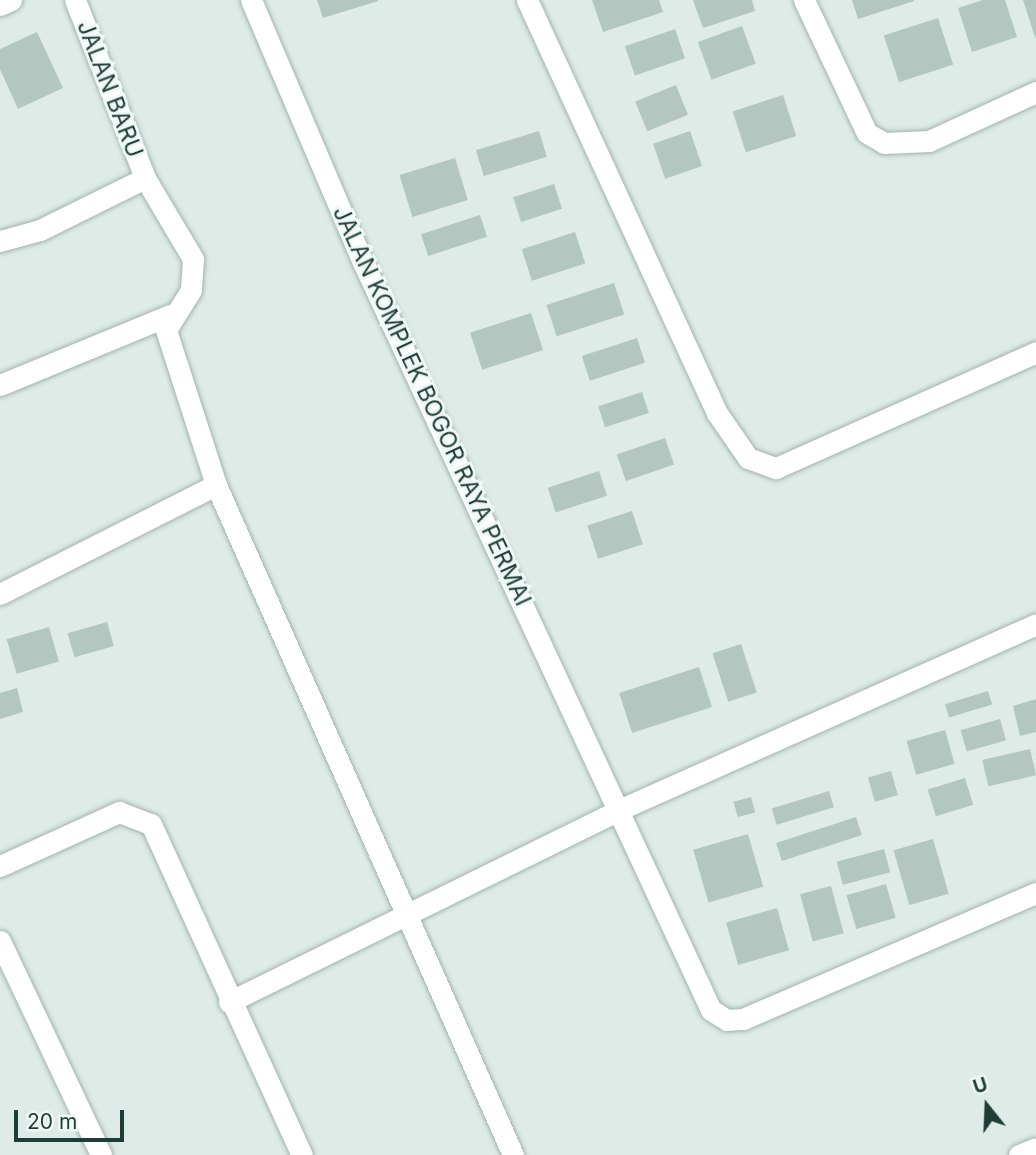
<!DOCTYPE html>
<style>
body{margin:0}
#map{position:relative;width:1036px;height:1155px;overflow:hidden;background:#deebe6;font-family:Inter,sans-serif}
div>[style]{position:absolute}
.building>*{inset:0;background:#b3c6bf;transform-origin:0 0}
.roads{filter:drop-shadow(0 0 2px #a1b3ae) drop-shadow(0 0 2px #a1b3ae)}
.minor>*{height:21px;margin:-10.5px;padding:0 10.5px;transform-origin:10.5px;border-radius:10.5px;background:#fff}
span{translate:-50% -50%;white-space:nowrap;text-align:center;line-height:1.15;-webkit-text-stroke:6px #eff8f4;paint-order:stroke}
.street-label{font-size:23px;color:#1e3d36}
.north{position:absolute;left:952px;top:1071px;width:70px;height:70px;-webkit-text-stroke:5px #eff8f4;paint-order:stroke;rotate:342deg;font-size:19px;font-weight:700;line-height:28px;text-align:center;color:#1e3d36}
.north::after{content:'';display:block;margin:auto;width:24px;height:32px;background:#1e3d36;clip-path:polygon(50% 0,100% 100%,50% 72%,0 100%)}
.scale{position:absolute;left:14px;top:1110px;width:110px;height:32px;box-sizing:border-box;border:4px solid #1e3d36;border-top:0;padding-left:9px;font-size:21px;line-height:24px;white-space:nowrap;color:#1e3d36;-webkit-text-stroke:5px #eff8f4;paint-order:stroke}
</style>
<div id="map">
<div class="building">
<div style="clip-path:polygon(317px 0,378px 0,378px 1px,323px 18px)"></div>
<div style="clip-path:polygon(592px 0,659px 0,663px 12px,603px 32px)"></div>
<div style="clip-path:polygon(693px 0,752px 0,755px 11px,703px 28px)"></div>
<div style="clip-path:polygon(852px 0,914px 0,914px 1px,858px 19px)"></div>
<div style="clip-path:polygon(983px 0,1005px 0,1017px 37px,972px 52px,958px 8px)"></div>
<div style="clip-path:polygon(1023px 0,1036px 0,1036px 37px,1035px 37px)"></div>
<div style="left:938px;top:18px;width:49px;height:57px;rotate:72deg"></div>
<div style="left:742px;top:26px;width:40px;height:47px;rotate:70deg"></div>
<div style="left:675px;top:29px;width:31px;height:53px;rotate:71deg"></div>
<div style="clip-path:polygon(37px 32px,63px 88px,18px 109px,0 69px,0 49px)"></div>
<div style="left:676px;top:85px;width:32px;height:44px;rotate:68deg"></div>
<div style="left:783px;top:95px;width:43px;height:53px;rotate:72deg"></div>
<div style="left:539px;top:131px;width:27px;height:66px;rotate:73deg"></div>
<div style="left:690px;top:131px;width:37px;height:39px;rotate:71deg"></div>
<div style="left:455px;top:158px;width:44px;height:58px;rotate:73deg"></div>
<div style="left:554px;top:184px;width:26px;height:43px;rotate:72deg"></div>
<div style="left:480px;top:215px;width:23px;height:62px;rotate:72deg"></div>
<div style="left:575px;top:232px;width:33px;height:56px;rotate:72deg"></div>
<div style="left:614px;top:283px;width:33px;height:71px;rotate:72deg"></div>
<div style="left:531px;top:313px;width:39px;height:64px;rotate:72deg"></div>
<div style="left:637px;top:338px;width:26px;height:58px;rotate:72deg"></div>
<div style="left:642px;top:392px;width:22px;height:46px;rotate:72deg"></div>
<div style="left:665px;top:438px;width:28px;height:51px;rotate:71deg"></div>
<div style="left:599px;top:471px;width:26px;height:54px;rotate:72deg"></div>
<div style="left:632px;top:511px;width:35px;height:47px;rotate:72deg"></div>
<div style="left:107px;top:622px;width:25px;height:41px;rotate:74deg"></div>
<div style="left:49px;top:627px;width:36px;height:44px;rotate:74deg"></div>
<div style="left:741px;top:644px;width:51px;height:30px;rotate:72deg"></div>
<div style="left:699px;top:667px;width:42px;height:84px;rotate:72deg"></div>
<div style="clip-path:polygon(17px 688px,23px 712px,0 719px,0 693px)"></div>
<div style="left:988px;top:691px;width:14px;height:45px;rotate:73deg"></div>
<div style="clip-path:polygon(1036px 699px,1036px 732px,1020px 736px,1013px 706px)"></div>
<div style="left:1000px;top:719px;width:22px;height:41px;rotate:74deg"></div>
<div style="left:945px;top:730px;width:35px;height:40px;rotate:74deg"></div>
<div style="left:1030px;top:749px;width:27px;height:49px;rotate:77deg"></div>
<div style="left:891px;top:771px;width:25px;height:24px;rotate:74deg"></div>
<div style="left:965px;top:778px;width:28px;height:39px;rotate:73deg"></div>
<div style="left:829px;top:791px;width:17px;height:60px;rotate:73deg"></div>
<div style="left:751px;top:797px;width:16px;height:18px;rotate:75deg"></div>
<div style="left:856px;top:817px;width:19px;height:84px;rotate:72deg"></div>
<div style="left:748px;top:834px;width:55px;height:57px;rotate:74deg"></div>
<div style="left:933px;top:839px;width:57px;height:41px;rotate:74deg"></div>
<div style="left:884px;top:849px;width:24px;height:49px;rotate:75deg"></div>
<div style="left:886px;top:884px;width:35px;height:41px;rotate:74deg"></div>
<div style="left:831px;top:886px;width:49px;height:32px;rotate:75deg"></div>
<div style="left:777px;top:908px;width:44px;height:53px;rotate:74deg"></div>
</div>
<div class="roads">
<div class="minor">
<div style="left:75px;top:0;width:191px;rotate:68.5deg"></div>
<div style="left:145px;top:178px;width:94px;rotate:59.3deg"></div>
<div style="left:193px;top:259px;width:31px;rotate:94deg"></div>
<div style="left:191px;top:290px;width:47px;rotate:122deg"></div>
<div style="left:166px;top:330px;width:163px;rotate:72.1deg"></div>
<div style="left:216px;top:485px;width:733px;rotate:66.09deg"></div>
<div style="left:251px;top:0;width:283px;rotate:66.9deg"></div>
<div style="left:362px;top:260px;width:827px;rotate:65.05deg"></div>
<div style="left:711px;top:1010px;width:19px;rotate:32deg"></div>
<div style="left:727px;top:1020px;width:16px;rotate:-4deg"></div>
<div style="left:743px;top:1019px;width:319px;rotate:-23.3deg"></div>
<div style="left:527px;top:0;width:455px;rotate:65.3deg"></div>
<div style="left:717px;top:413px;width:55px;rotate:55.4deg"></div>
<div style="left:748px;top:458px;width:30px;rotate:20deg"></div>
<div style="left:776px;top:468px;width:285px;rotate:-24deg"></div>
<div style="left:804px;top:0;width:147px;rotate:64.7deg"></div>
<div style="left:867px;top:133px;width:20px;rotate:30deg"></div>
<div style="left:884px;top:143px;width:45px;rotate:-2.5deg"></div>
<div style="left:929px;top:141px;width:118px;rotate:-24.6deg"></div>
<div style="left:0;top:5px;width:12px;rotate:-24deg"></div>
<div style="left:0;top:241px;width:41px;rotate:-15.4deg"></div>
<div style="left:40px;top:230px;width:117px;rotate:-26.3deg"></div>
<div style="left:0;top:385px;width:184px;rotate:-22.4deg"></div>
<div style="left:0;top:594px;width:242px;rotate:-26.8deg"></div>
<div style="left:0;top:866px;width:131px;rotate:-24.4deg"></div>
<div style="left:119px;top:812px;width:34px;rotate:21deg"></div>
<div style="left:151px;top:824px;width:364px;rotate:65.5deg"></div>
<div style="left:0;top:941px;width:237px;rotate:64.7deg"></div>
<div style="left:229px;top:1002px;width:437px;rotate:-26.2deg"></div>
<div style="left:621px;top:809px;width:454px;rotate:-24deg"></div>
<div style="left:1019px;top:1155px;width:18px;rotate:-22deg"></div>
</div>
</div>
<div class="street-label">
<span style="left:110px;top:89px;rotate:69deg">JALAN BARU</span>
<span style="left:432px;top:406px;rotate:65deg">JALAN KOMPLEK BOGOR RAYA PERMAI</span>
</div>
<div class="north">U</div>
<div class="scale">20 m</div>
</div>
